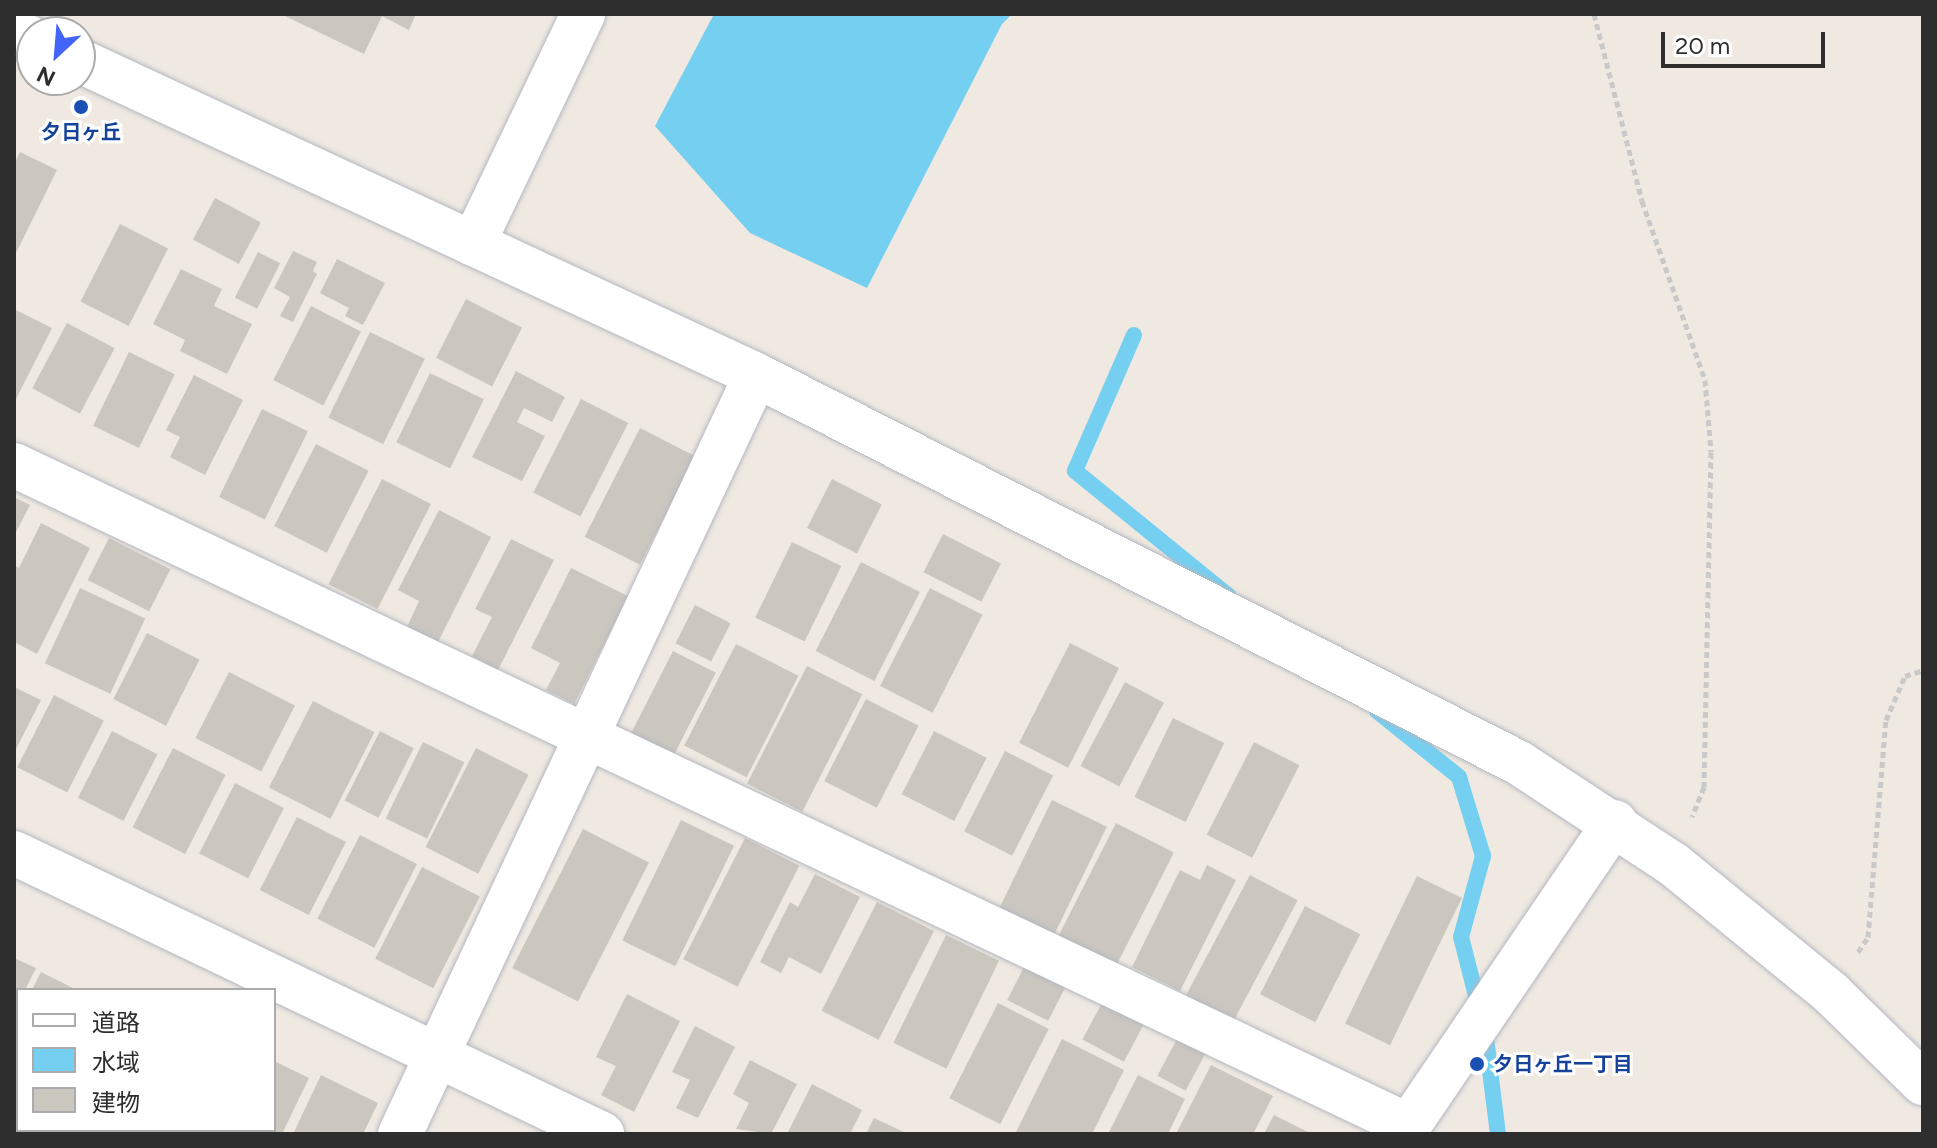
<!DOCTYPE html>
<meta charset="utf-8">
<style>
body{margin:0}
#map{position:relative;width:1937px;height:1148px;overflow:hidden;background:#efe9e1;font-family:Figtree,"Noto Sans JP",sans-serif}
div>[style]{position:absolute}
.water>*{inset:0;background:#75cff0}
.stream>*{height:16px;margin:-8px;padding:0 8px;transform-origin:8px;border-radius:8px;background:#75cff0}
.building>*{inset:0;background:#cbc7bf;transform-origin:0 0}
.path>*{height:5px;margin-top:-2.5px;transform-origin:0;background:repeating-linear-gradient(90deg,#c9c9c9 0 6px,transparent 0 10px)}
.roads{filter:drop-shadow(0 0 2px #b4b7c1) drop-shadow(0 0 2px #b4b7c1)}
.minor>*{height:44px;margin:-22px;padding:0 22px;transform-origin:22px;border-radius:22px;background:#fff}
.tertiary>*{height:44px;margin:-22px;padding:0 22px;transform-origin:22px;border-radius:22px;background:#fff}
.dots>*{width:22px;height:22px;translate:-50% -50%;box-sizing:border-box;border:4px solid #fff;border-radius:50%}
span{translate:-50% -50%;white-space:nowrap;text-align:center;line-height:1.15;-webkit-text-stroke:6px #fff;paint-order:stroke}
.transit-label{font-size:20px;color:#164399;font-weight:700}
.left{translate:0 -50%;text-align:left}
.frame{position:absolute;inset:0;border:16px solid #2e2e2e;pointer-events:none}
.legend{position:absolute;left:16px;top:988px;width:260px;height:144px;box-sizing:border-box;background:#fff;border:2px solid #ababab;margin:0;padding:10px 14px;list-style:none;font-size:24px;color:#2e2e2e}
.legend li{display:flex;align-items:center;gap:16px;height:40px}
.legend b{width:40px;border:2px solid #ababab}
.north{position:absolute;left:16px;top:16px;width:80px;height:80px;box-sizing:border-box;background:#fff;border:2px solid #ababab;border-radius:50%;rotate:206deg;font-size:22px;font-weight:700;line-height:32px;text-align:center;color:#2e2e2e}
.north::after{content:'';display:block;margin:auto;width:28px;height:36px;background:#4264fb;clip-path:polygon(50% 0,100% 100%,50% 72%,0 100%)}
.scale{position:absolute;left:1661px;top:32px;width:164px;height:36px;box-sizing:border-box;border:4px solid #2e2e2e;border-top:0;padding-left:10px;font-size:24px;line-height:28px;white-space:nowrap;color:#2e2e2e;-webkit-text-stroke:6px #fff;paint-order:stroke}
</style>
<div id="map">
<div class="water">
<div style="clip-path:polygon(714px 14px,1012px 14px,1002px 24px,867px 288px,750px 233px,655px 126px)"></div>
</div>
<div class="stream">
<div style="left:1134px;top:335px;width:148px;rotate:113.5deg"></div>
<div style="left:1075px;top:471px;width:198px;rotate:39.1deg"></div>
<div style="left:1377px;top:711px;width:105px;rotate:38.8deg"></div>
<div style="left:1459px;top:777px;width:83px;rotate:73.1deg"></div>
<div style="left:1483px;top:856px;width:84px;rotate:105.2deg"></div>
<div style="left:1461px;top:937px;width:72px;rotate:75.6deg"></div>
<div style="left:1485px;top:1030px;width:105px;rotate:82.9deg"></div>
</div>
<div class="building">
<div style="clip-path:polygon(281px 14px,416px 14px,409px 30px,382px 16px,364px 54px)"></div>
<div style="clip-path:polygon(20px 152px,57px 170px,14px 257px,14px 164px)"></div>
<div style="left:215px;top:198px;width:52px;height:47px;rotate:28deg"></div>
<div style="left:120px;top:224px;width:54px;height:87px;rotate:27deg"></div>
<div style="clip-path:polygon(293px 251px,317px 262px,313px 271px,317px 274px,293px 322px,280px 316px,290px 297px,274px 288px)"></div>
<div style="left:258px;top:252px;width:25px;height:51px;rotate:27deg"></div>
<div style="clip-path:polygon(337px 259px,385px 283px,363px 325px,345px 316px,349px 308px,320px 293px)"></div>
<div style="clip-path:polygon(181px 269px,222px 289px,214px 306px,252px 324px,227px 374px,180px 351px,185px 340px,153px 324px)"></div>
<div style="left:466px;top:299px;width:63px;height:66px;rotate:27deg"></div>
<div style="left:311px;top:306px;width:56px;height:83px;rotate:27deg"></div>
<div style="clip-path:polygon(14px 309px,52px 328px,14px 403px)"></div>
<div style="left:67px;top:323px;width:54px;height:74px;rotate:28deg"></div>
<div style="left:370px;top:332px;width:61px;height:95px;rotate:26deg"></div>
<div style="left:129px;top:352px;width:51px;height:82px;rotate:26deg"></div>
<div style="clip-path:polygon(516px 371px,565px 397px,552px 422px,524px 408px,517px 422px,545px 436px,522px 481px,472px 457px)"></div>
<div style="left:430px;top:373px;width:60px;height:77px;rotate:26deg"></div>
<div style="clip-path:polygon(194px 375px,243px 400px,205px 475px,170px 457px,180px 437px,166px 430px)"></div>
<div style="left:581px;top:399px;width:53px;height:105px;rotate:27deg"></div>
<div style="left:262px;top:409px;width:51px;height:98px;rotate:26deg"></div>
<div style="left:640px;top:428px;width:62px;height:122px;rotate:27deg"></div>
<div style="left:316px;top:444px;width:59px;height:92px;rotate:27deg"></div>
<div style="left:382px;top:479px;width:55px;height:118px;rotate:27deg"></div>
<div style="left:832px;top:479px;width:56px;height:55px;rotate:27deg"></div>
<div style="clip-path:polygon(14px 497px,30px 505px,14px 536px)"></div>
<div style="clip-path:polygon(439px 510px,491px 537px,438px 642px,407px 627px,419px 601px,398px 590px)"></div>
<div style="clip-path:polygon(41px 523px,90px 548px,37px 654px,14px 642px,14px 565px,19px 568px)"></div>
<div style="left:943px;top:534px;width:65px;height:43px;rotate:27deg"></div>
<div style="left:109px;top:538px;width:69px;height:47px;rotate:27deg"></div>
<div style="clip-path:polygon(511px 539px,554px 560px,498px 670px,472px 656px,492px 617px,475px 609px)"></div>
<div style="left:792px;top:542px;width:55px;height:84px;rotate:26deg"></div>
<div style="left:861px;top:562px;width:66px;height:100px;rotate:27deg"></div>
<div style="clip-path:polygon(571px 568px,628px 596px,574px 704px,546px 690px,560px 663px,531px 648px)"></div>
<div style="left:80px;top:588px;width:72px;height:83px;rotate:25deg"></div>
<div style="left:930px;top:588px;width:59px;height:110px;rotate:27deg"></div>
<div style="left:695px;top:605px;width:40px;height:43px;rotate:27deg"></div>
<div style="left:147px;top:633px;width:59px;height:74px;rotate:27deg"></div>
<div style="left:1070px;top:643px;width:55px;height:112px;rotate:27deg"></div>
<div style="left:736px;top:644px;width:70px;height:114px;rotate:27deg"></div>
<div style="left:673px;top:651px;width:48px;height:92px;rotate:27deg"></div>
<div style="left:807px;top:666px;width:62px;height:132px;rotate:27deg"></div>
<div style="left:229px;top:672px;width:74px;height:74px;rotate:27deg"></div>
<div style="left:1125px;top:682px;width:44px;height:95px;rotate:28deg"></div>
<div style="clip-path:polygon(14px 687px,41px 700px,14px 753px)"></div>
<div style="left:54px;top:695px;width:56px;height:81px;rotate:27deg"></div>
<div style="left:866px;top:699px;width:59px;height:92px;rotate:27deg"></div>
<div style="left:313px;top:701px;width:69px;height:97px;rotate:27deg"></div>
<div style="left:1173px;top:718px;width:57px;height:88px;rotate:26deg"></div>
<div style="left:112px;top:731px;width:51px;height:75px;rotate:27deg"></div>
<div style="left:380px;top:731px;width:38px;height:78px;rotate:27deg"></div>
<div style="left:934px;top:731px;width:59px;height:71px;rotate:27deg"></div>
<div style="left:423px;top:742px;width:46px;height:85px;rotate:26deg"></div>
<div style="left:1254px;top:742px;width:51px;height:104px;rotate:27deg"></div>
<div style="left:173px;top:748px;width:59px;height:89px;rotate:27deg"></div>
<div style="left:476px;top:748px;width:59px;height:111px;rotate:27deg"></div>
<div style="left:1005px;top:751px;width:54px;height:90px;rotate:27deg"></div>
<div style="left:235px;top:783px;width:55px;height:79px;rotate:27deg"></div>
<div style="left:1052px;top:800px;width:61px;height:121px;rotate:26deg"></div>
<div style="left:297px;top:817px;width:55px;height:82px;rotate:27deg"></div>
<div style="left:681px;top:820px;width:59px;height:134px;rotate:26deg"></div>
<div style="left:1116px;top:823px;width:65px;height:126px;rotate:27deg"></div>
<div style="left:583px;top:829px;width:74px;height:156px;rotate:27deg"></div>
<div style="left:360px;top:835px;width:64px;height:94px;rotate:27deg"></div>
<div style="left:745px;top:838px;width:61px;height:136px;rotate:27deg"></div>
<div style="clip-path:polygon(1207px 865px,1236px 880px,1180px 991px,1132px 967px,1180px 870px,1200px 880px)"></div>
<div style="left:422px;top:867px;width:65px;height:103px;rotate:27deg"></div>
<div style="clip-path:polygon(815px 874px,860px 897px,821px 974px,789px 957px,781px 973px,760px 962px,790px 902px,798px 907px)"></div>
<div style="left:1250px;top:875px;width:54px;height:136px;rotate:28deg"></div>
<div style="left:1417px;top:876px;width:50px;height:164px;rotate:26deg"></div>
<div style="left:877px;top:902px;width:64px;height:122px;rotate:27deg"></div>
<div style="left:1305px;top:906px;width:62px;height:99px;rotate:27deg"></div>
<div style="left:946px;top:935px;width:59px;height:120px;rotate:26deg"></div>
<div style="clip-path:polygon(14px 958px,36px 968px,25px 990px,18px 990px,14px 1013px)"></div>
<div style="left:1024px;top:967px;width:46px;height:37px;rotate:27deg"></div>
<div style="clip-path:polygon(41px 972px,73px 988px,72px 990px,32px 990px)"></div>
<div style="clip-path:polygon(627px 994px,680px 1021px,634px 1112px,601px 1095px,616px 1066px,596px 1057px)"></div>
<div style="left:1104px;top:999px;width:47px;height:46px;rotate:28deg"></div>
<div style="left:998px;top:1003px;width:57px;height:107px;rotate:27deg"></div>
<div style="clip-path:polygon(695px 1026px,735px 1047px,698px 1118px,676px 1108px,690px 1080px,672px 1072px)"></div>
<div style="left:1178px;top:1037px;width:32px;height:44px;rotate:28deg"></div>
<div style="clip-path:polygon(1062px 1039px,1124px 1070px,1092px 1134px,1015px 1134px)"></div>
<div style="clip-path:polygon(750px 1060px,797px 1084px,771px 1134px,736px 1129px,749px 1103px,733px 1094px)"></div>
<div style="clip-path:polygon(274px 1061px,309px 1078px,282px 1134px,236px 1130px,274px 1130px)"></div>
<div style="clip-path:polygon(1211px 1065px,1273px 1096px,1253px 1134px,1176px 1134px)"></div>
<div style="clip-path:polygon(321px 1075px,378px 1103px,363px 1134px,293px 1134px)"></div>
<div style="clip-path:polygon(1138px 1075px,1185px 1099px,1168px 1134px,1108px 1134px)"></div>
<div style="clip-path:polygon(14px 1076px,18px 1078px,14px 1134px)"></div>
<div style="clip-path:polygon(812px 1084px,862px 1110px,850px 1134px,787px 1134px)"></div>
<div style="clip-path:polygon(1274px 1115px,1312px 1134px,1264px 1134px)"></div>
<div style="clip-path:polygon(874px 1118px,908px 1134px,866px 1134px)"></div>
<div style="clip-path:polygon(36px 1130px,97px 1130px,34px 1134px)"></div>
<div style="clip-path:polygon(114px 1130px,144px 1130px,153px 1134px,112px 1134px)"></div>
</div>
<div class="path">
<div style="left:1594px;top:14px;width:193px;rotate:75.6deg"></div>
<div style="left:1642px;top:201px;width:190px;rotate:70.6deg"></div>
<div style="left:1705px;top:380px;width:72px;rotate:85.2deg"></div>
<div style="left:1711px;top:452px;width:335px;rotate:91.2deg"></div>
<div style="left:1704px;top:787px;width:32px;rotate:112deg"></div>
<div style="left:1858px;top:952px;width:18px;rotate:-56deg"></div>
<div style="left:1868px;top:937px;width:218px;rotate:-85.3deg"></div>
<div style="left:1886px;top:720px;width:48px;rotate:-66.6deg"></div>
<div style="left:1905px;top:676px;width:19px;rotate:-18deg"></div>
</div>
<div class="roads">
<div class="minor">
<div style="left:14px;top:465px;width:1544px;rotate:25.35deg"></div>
<div style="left:14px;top:853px;width:652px;rotate:25.54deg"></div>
<div style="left:400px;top:1134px;width:838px;rotate:-64.87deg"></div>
<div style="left:1403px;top:1134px;width:377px;rotate:-55.8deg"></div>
</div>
<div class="tertiary">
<div style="left:14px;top:30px;width:20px;rotate:27deg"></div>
<div style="left:80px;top:61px;width:745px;rotate:24.91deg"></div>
<div style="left:756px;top:375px;width:856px;rotate:26.95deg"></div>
<div style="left:1519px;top:763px;width:184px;rotate:33.3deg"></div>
<div style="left:1673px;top:864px;width:204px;rotate:39.2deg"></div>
<div style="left:1831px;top:993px;width:129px;rotate:44.4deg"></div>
<div style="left:473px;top:244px;width:255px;rotate:-64.4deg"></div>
</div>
</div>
<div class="dots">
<div style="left:81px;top:107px;background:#1a4fb4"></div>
<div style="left:1477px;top:1064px;background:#1a4fb4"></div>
</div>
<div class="transit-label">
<span style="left:81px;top:132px">夕日ヶ丘</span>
<span class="left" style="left:1493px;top:1064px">夕日ヶ丘一丁目</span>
</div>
<div class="frame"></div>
<ul class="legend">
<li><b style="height:10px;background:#fff"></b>道路</li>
<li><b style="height:22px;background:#75cff0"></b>水域</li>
<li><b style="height:22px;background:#cbc7bf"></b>建物</li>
</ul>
<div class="north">N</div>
<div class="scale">20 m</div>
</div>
